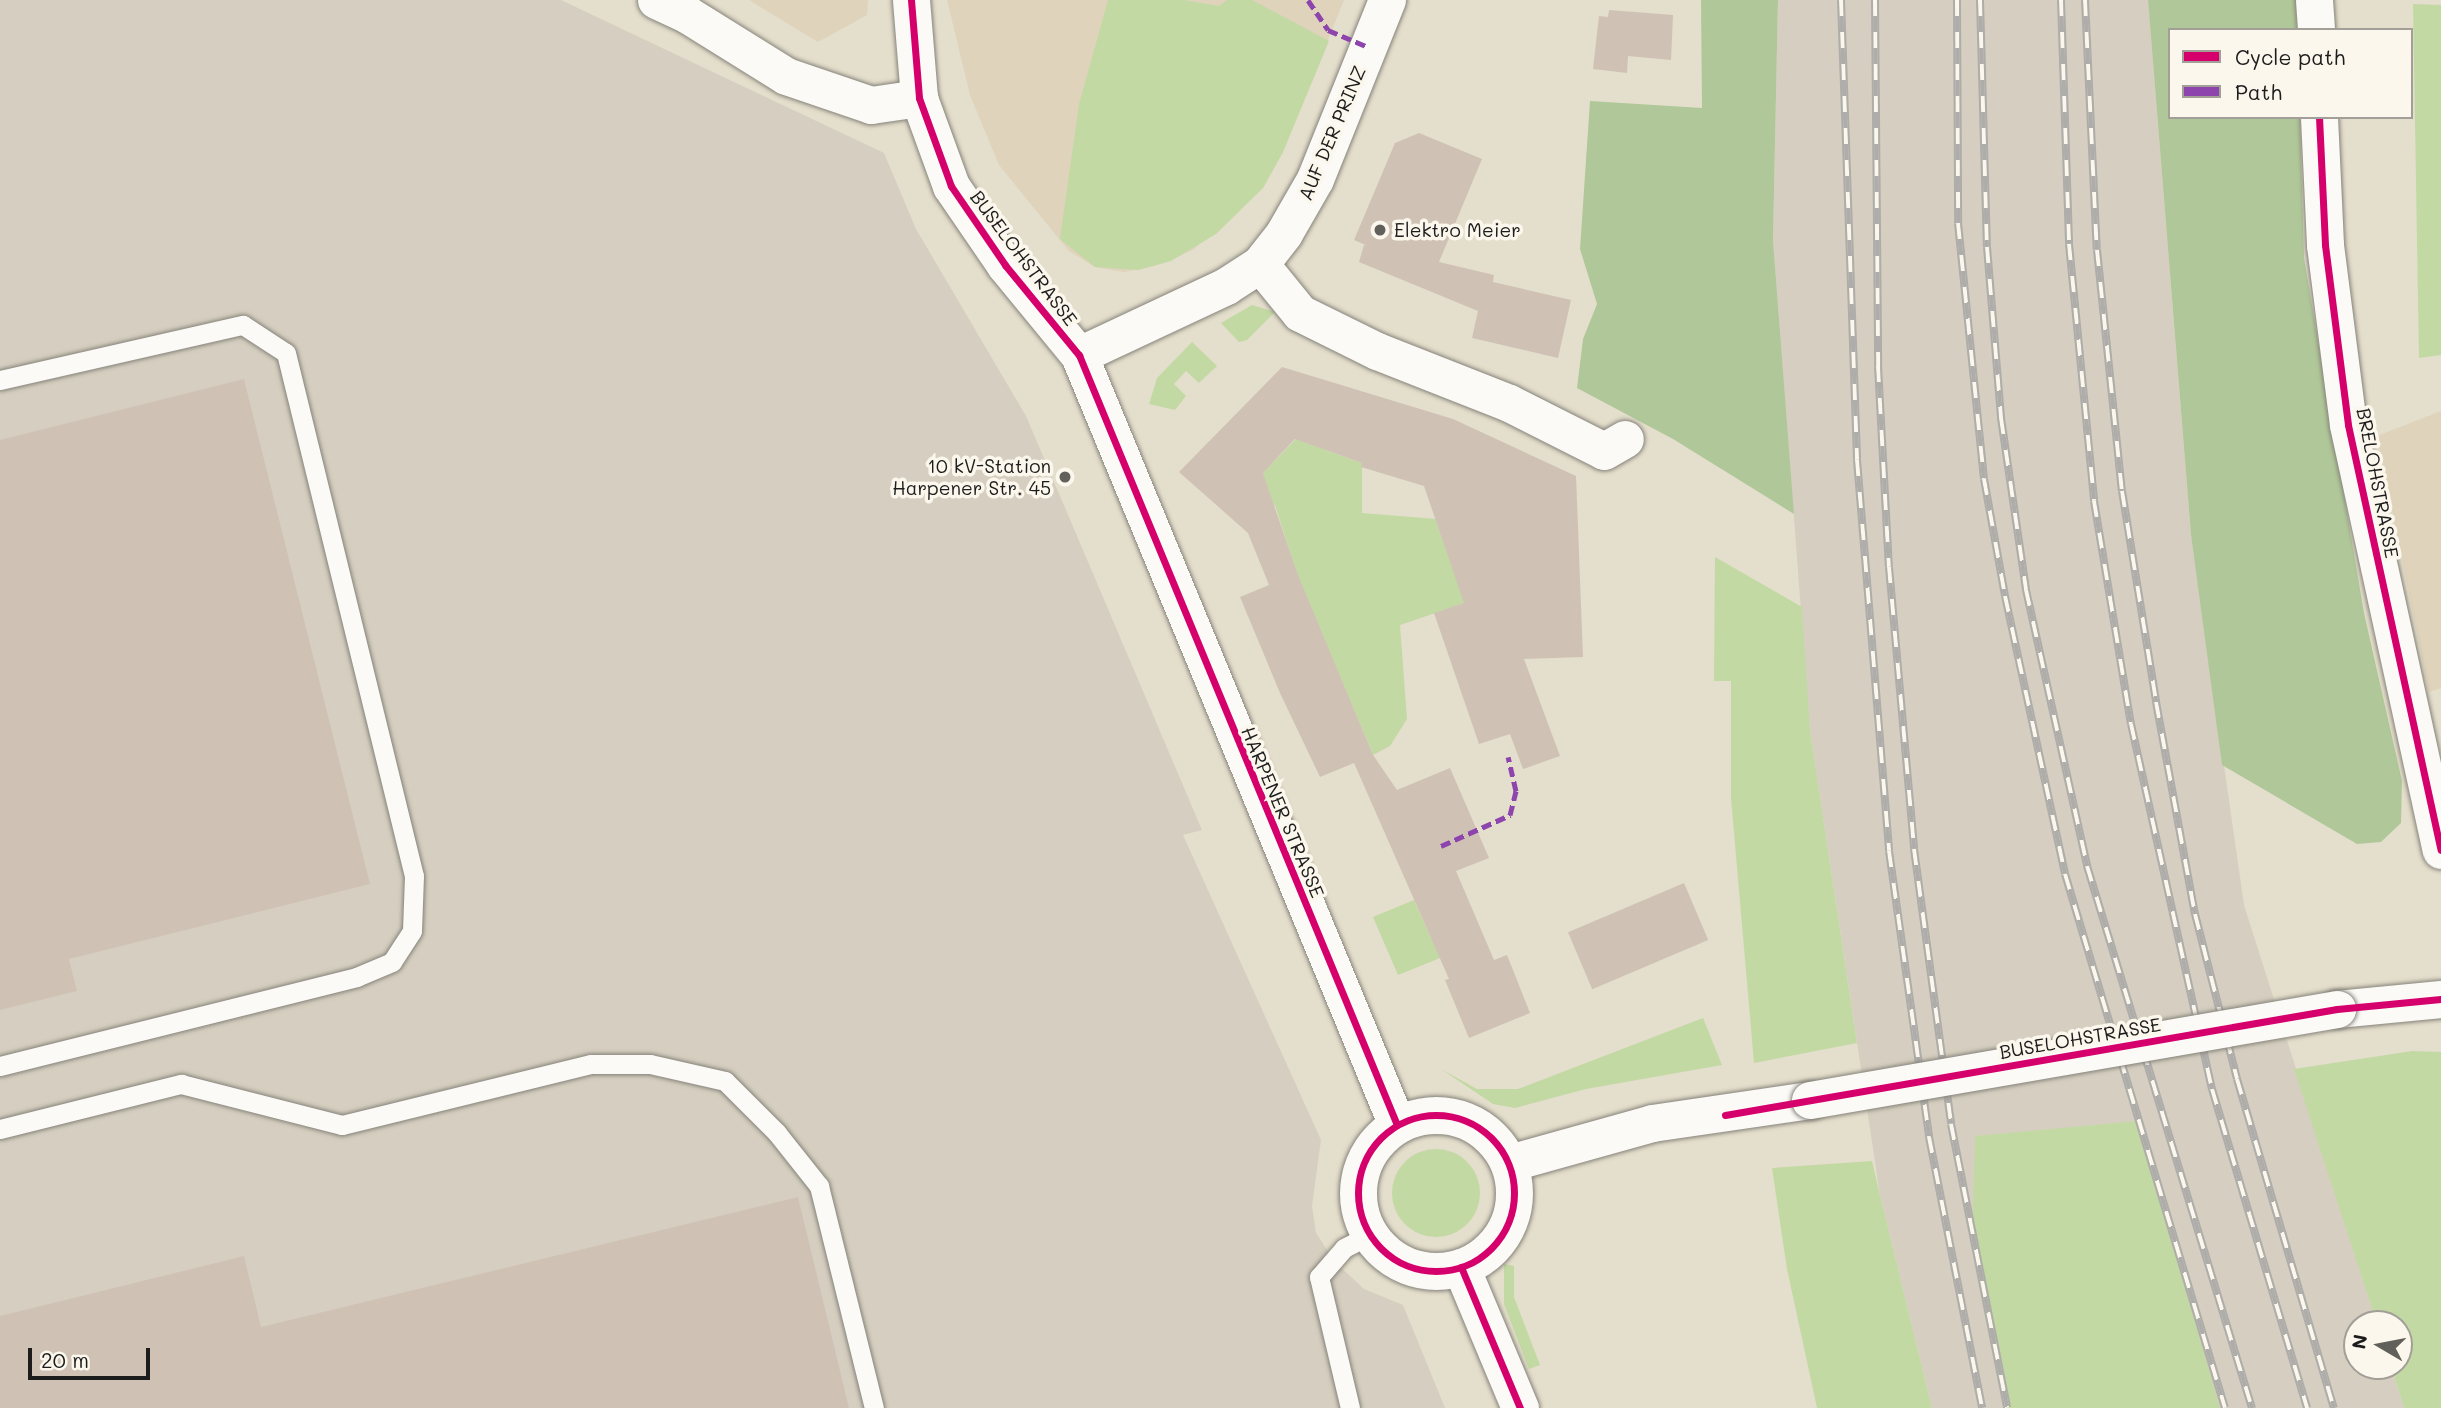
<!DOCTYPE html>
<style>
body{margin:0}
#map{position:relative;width:2441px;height:1408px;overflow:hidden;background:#e4decc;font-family:Mali,sans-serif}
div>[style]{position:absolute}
.built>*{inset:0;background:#dfd3bb}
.industrial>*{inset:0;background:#d6cfc1}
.green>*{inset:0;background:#c3d9a3}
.round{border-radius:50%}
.forest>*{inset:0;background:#b0c899}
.building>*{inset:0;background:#cfc2b5;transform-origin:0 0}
.roads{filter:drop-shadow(0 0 2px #86837a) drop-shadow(0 0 2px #86837a)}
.service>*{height:19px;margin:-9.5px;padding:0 9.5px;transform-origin:9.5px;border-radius:9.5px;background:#fbfaf7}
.minor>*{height:37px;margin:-18.5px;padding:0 18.5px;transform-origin:18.5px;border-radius:18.5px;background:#fbfaf7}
.minor>.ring{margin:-18.5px;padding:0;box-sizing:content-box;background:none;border:37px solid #fbfaf7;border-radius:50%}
.rail>*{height:8px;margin-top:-4px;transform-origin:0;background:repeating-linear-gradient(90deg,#fbf7ec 0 16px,#aeadaa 0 32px);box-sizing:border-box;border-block:2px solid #aeadaa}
.bridges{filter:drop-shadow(0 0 2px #86837a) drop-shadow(0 0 2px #86837a)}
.minor-bridge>*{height:37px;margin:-18.5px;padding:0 18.5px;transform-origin:18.5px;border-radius:18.5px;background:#fbfaf7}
.quiet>*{height:5px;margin-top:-2.5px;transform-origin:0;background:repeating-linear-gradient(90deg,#8e44ad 0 10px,transparent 0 15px)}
.cycleway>*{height:7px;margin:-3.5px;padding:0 3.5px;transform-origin:3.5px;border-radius:3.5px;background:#d6006c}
.cycleway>.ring{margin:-3.5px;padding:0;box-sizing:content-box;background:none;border:7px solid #d6006c;border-radius:50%}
.dots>*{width:19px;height:19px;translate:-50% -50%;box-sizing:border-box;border:4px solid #fbf7ec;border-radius:50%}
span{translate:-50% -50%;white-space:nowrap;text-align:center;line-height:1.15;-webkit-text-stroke:7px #fbf7ec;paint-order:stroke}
.street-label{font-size:19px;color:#1c1c1c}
.poi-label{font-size:19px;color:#1c1c1c}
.left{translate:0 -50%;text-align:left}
.right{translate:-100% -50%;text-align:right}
.legend{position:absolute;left:2168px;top:28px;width:245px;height:91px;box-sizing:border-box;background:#fbf7ec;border:2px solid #a29f99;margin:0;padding:9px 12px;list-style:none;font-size:21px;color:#1c1c1c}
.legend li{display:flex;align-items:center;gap:14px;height:35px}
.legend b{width:35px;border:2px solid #a29f99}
.north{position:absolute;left:2343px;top:1310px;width:70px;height:70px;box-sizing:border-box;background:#fbf7ec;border:2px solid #a29f99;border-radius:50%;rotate:280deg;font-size:19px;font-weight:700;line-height:28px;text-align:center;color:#1c1c1c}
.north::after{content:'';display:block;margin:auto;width:24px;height:32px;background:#62605a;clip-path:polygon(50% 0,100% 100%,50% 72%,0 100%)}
.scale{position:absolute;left:28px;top:1348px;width:122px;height:32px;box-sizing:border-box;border:4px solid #1c1c1c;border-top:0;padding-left:9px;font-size:21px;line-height:24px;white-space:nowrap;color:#1c1c1c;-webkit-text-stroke:5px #fbf7ec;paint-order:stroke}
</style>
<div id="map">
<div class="built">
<div style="clip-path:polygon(749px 0,868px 0,867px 15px,818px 42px)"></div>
<div style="clip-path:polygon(947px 0,1344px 0,1283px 152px,1263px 188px,1193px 250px,1154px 266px,1124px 272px,1095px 267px,1069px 251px,999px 165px,970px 95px)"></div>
<div style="clip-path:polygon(2441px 411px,2441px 688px,2429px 692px,2377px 436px)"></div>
</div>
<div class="industrial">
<div style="clip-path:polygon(0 0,561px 0,884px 153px,916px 229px,1026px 416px,1202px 830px,1183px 835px,1321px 1140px,1312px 1206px,1316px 1233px,1335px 1262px,1364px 1289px,1403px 1305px,1445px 1408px,0 1408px)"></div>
<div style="clip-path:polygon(1778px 0,2148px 0,2191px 535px,2244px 905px,2377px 1324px,2357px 1324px,2357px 1366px,2391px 1366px,2404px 1408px,1932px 1408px,1880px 1195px,1810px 730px,1773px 240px)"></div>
</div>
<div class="green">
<div style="clip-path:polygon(1108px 0,1184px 0,1219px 6px,1227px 0,1252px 0,1329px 41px,1283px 152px,1263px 188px,1216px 234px,1171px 261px,1138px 270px,1095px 267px,1060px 239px,1079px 104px)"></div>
<div style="clip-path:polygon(2413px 4px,2441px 5px,2441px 355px,2419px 358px)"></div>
<div style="clip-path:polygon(1252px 305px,1275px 312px,1247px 340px,1239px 342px,1221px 323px)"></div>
<div style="clip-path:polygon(1192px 342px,1217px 366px,1199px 383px,1186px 371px,1174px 384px,1186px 396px,1175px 410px,1149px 404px,1157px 378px)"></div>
<div style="clip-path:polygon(1302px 433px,1328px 451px,1362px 463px,1362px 513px,1436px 519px,1465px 603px,1400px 625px,1407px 719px,1390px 746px,1373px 755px,1298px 577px,1275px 505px,1242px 519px,1224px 512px)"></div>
<div style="clip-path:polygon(1715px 557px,1802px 607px,1810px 730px,1857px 1043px,1754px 1063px,1731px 798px,1731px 681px,1714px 681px)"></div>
<div style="clip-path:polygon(1414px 900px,1431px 938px,1450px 954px,1398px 975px,1373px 917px)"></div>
<div style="clip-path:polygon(1703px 1018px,1722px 1065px,1586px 1089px,1515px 1108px,1493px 1104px,1441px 1069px,1477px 1089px,1518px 1089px)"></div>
<div style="clip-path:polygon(2412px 1051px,2441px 1052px,2441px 1408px,2404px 1408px,2391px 1366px,2399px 1366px,2399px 1324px,2377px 1324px,2294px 1069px)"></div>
<div style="clip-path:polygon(2137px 1121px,2220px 1408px,2007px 1408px,1972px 1244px,1975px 1136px)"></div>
<div class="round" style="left:1392px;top:1149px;width:88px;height:88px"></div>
<div style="clip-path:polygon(1872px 1161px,1880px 1195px,1932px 1408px,1817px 1408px,1787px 1269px,1772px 1168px)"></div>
<div style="clip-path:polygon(1504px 1264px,1514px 1266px,1514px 1297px,1540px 1365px,1529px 1369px,1504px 1304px)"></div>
</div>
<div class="forest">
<div style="clip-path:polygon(1701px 0,1778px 0,1773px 240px,1794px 514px,1673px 439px,1577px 388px,1583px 339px,1597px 304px,1580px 249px,1590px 101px,1702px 108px)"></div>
<div style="clip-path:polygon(2148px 0,2296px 0,2297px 30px,2170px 30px,2170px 117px,2300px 117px,2304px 258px,2364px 613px,2402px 781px,2401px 823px,2381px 842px,2357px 844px,2222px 765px,2191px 535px)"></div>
</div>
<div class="building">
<div style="clip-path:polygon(1609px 10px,1673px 15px,1671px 60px,1628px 56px,1627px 73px,1593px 69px,1599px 16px,1608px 17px)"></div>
<div style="clip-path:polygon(1419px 133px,1482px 159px,1439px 262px,1494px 275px,1493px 282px,1571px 300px,1558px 358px,1472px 338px,1478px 311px,1359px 262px,1364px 245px,1368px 246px,1354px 240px,1395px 143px)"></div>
<div style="clip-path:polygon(1282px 367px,1453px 419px,1576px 476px,1583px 657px,1524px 659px,1560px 756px,1523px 769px,1510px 734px,1479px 744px,1434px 613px,1464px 603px,1424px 486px,1361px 467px,1362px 463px,1295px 439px,1263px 473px,1298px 575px,1373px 755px,1397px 790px,1450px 768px,1489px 858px,1456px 871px,1494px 960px,1507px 955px,1530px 1013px,1469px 1038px,1445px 980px,1449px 979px,1354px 763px,1320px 777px,1280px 693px,1240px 597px,1269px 585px,1248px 533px,1179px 472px)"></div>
<div style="clip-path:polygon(244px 379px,370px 884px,69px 959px,77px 991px,0 1010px,0 440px)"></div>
<div style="left:1684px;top:883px;width:62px;height:126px;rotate:67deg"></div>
<div style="clip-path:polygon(798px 1197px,849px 1408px,0 1408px,0 1316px,244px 1256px,261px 1327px)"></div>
</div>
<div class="roads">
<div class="service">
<div style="left:0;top:380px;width:249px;rotate:-12.8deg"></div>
<div style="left:243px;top:325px;width:51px;rotate:33.1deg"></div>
<div style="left:286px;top:353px;width:538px;rotate:76.25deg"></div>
<div style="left:414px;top:876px;width:55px;rotate:92.1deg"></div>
<div style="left:412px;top:931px;width:37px;rotate:123deg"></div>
<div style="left:392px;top:962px;width:38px;rotate:157deg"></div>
<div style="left:357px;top:977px;width:368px;rotate:166deg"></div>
<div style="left:0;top:1129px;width:187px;rotate:-14deg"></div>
<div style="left:181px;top:1084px;width:166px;rotate:14.3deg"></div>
<div style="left:342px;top:1125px;width:256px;rotate:-13.8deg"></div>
<div style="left:591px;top:1064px;width:59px"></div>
<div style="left:650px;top:1064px;width:77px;rotate:12.8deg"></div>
<div style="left:725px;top:1081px;width:74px;rotate:45deg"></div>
<div style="left:777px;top:1133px;width:68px;rotate:51.6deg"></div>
<div style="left:819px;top:1186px;width:229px;rotate:76.1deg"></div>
<div style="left:1350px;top:1408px;width:135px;rotate:-103.3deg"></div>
<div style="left:1319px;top:1277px;width:38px;rotate:-49deg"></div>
<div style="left:1344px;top:1248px;width:29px;rotate:-27deg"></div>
</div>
<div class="minor">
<div style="left:656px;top:0;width:35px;rotate:25deg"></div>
<div style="left:688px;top:15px;width:115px;rotate:31.9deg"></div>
<div style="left:786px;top:76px;width:90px;rotate:18.8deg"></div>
<div style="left:871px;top:105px;width:49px;rotate:-8.3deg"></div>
<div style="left:911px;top:0;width:98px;rotate:85.3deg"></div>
<div style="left:919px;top:98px;width:94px;rotate:70deg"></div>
<div style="left:951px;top:186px;width:96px;rotate:55.6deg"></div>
<div style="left:1005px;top:265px;width:117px;rotate:50.6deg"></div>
<div style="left:1079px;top:355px;width:833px;rotate:67.56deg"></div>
<div style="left:2314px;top:0;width:30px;rotate:86deg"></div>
<div style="left:2319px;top:117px;width:128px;rotate:87.3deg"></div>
<div style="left:2325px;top:245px;width:181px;rotate:82.7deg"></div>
<div style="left:2348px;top:425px;width:435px;rotate:77.7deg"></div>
<div style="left:1260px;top:264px;width:63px;rotate:50.8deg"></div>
<div style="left:1300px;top:313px;width:86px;rotate:26.3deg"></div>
<div style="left:1377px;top:351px;width:142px;rotate:21.5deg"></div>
<div style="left:1509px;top:403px;width:106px;rotate:26.8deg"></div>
<div style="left:1604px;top:451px;width:24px;rotate:-30deg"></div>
<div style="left:1079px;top:355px;width:162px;rotate:-25.1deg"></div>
<div style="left:1226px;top:286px;width:40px;rotate:-32.9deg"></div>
<div style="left:1260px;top:264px;width:39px;rotate:-52deg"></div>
<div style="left:1284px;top:233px;width:62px;rotate:-60.1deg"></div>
<div style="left:1315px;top:179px;width:193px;rotate:-68.1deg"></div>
<div style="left:2337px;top:1009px;width:104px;rotate:-5.5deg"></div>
<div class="ring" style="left:1358px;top:1115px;width:119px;height:119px"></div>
<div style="left:1509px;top:1163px;width:148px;rotate:-15.6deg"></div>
<div style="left:1652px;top:1123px;width:160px;rotate:-8.3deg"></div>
<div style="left:1461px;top:1267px;width:153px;rotate:67.3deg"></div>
</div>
</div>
<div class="rail">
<div style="left:1841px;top:0;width:460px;rotate:88deg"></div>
<div style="left:1857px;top:460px;width:392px;rotate:85.3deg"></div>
<div style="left:1889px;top:851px;width:289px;rotate:82deg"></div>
<div style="left:1929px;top:1137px;width:276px;rotate:78.9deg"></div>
<div style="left:1875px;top:0;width:366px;rotate:89.5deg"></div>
<div style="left:1878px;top:366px;width:201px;rotate:86.9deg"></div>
<div style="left:1889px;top:567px;width:283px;rotate:84.9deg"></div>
<div style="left:1914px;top:849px;width:277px;rotate:82.3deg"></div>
<div style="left:1951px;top:1124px;width:289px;rotate:78.8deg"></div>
<div style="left:1957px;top:0;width:223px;rotate:89.7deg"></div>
<div style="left:1958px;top:223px;width:257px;rotate:84.2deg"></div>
<div style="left:1984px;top:479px;width:119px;rotate:79.8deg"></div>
<div style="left:2005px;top:596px;width:284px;rotate:77.8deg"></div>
<div style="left:2065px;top:874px;width:557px;rotate:73.32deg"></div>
<div style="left:1980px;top:0;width:247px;rotate:88.4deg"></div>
<div style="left:1987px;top:247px;width:172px;rotate:85.3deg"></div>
<div style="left:2001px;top:418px;width:174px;rotate:81.7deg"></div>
<div style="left:2026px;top:590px;width:283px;rotate:77.5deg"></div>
<div style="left:2087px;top:866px;width:567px;rotate:73.07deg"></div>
<div style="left:2061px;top:0;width:244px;rotate:88.1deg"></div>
<div style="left:2069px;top:244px;width:258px;rotate:84.4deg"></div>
<div style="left:2094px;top:501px;width:226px;rotate:80.6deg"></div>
<div style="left:2131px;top:724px;width:374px;rotate:77.5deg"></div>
<div style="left:2212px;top:1089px;width:333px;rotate:73.4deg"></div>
<div style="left:2085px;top:0;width:250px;rotate:87.3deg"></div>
<div style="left:2097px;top:250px;width:242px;rotate:84.1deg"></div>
<div style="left:2122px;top:491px;width:214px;rotate:80.8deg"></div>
<div style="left:2156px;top:702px;width:216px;rotate:79.6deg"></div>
<div style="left:2195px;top:914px;width:170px;rotate:75.7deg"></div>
<div style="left:2237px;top:1079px;width:343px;rotate:73.6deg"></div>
</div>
<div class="bridges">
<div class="minor-bridge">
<div style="left:1810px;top:1100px;width:535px;rotate:-9.8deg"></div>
</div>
</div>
<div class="quiet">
<div style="left:1308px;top:0;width:36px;rotate:56deg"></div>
<div style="left:1328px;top:30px;width:43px;rotate:23deg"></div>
<div style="left:1441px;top:846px;width:76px;rotate:-24.2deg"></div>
<div style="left:1510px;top:815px;width:25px;rotate:-76deg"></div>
<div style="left:1516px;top:791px;width:35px;rotate:-103deg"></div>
</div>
<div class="cycleway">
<div style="left:911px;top:0;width:98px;rotate:85.3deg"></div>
<div style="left:919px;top:98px;width:94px;rotate:70deg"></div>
<div style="left:951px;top:186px;width:96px;rotate:55.6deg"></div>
<div style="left:1005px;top:265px;width:117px;rotate:50.6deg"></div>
<div style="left:1079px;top:355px;width:833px;rotate:67.56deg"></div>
<div style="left:2319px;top:117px;width:128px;rotate:87.3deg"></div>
<div style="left:2325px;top:245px;width:181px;rotate:82.7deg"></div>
<div style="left:2348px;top:425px;width:435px;rotate:77.7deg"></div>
<div style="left:1725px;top:1115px;width:621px;rotate:-9.83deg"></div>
<div style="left:2337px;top:1009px;width:104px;rotate:-5.5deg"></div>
<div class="ring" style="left:1358px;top:1115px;width:149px;height:149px"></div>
<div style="left:1461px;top:1267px;width:153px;rotate:67.3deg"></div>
</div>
<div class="dots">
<div style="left:1380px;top:230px;background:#62605a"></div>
<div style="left:1065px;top:477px;background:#62605a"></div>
</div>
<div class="street-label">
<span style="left:1332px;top:133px;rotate:-67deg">AUF DER PRINZ</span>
<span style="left:1024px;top:258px;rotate:53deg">BUSELOHSTRASSE</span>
<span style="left:2378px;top:483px;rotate:79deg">BRELOHSTRASSE</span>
<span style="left:1283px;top:812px;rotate:67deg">HARPENER STRASSE</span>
<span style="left:2080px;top:1038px;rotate:-10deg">BUSELOHSTRASSE</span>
</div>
<div class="poi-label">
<span class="left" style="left:1394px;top:230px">Elektro Meier</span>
<span class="right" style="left:1051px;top:477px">10 kV-Station<br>Harpener Str. 45</span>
</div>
<ul class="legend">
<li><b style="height:9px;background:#d6006c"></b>Cycle path</li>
<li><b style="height:9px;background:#8e44ad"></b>Path</li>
</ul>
<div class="north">N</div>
<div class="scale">20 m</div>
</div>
